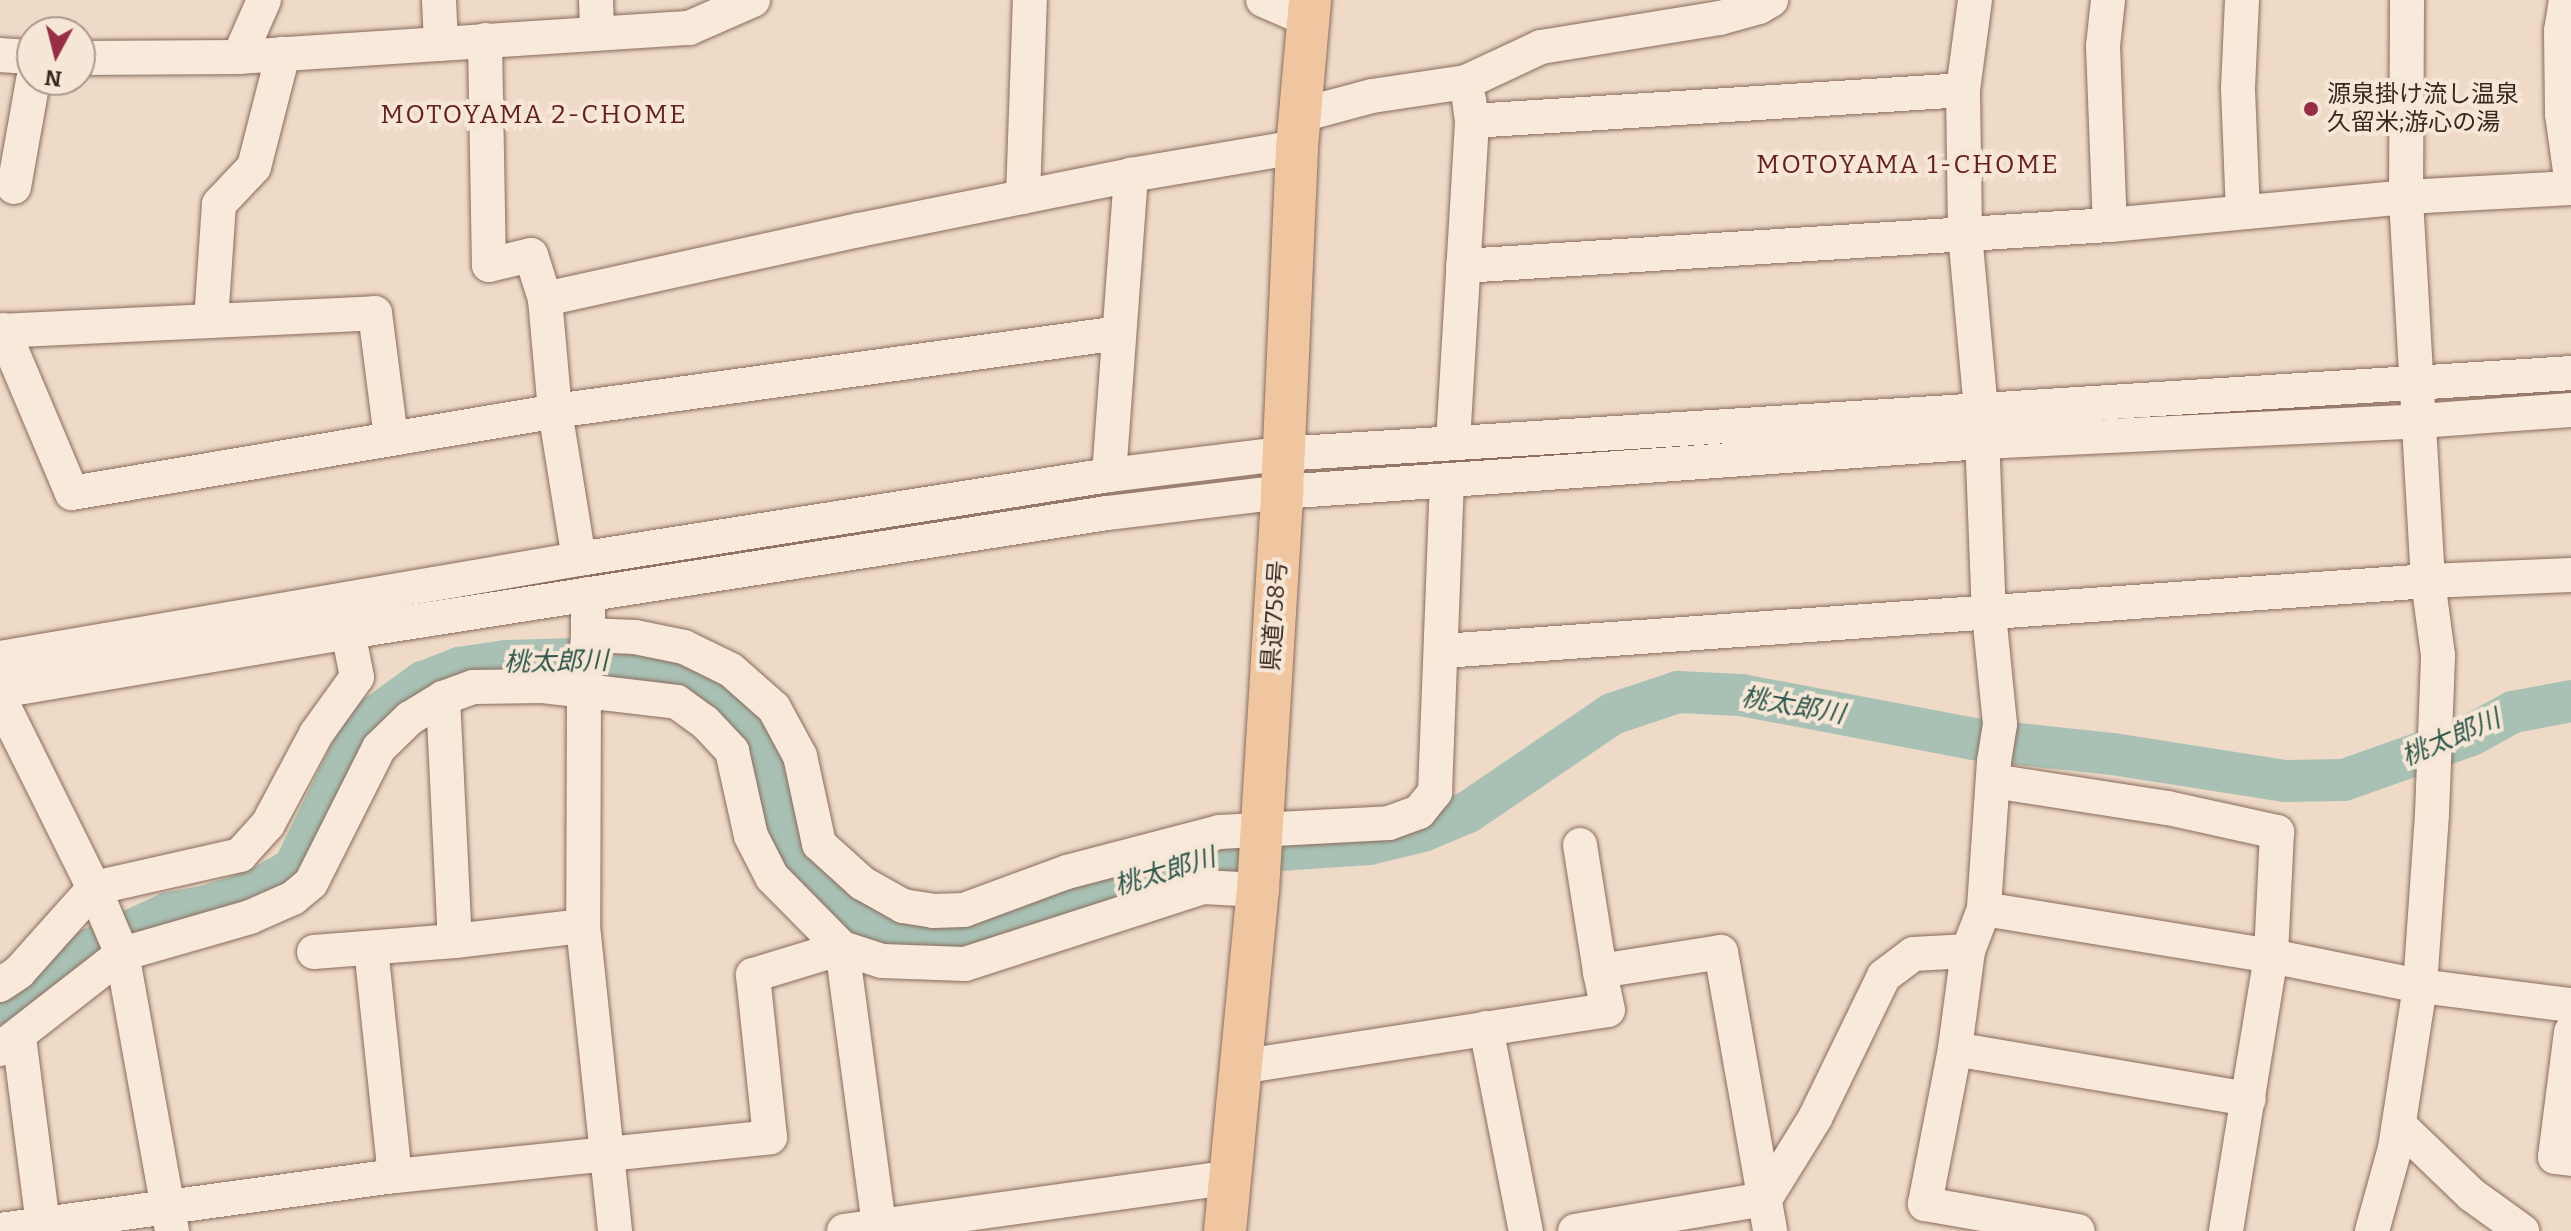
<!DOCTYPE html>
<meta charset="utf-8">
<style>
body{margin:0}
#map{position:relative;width:2571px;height:1231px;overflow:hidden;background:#eedac7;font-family:Bitter,"Noto Sans JP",serif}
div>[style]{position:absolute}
.river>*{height:42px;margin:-21px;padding:0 21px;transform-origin:21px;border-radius:21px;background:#a8c1b4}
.roads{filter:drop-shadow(0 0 2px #896b5c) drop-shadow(0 0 2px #896b5c)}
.minor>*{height:34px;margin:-17px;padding:0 17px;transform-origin:17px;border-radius:17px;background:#f8e9da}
.major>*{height:42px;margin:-21px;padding:0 21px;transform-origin:21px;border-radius:21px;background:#efc6a0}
.dots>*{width:22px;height:22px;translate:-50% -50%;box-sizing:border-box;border:4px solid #f5e6d6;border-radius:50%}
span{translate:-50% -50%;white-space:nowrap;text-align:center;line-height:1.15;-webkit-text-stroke:8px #f5e6d6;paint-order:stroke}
.poi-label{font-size:24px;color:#392720}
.left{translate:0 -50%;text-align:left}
.street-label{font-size:24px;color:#392720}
.neighbourhood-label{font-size:26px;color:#652020;letter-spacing:2px}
.water-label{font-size:26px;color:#2f594d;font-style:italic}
.north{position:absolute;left:16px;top:16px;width:80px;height:80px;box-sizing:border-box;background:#f5e6d6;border:2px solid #aa9a8d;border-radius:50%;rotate:187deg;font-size:22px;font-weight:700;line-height:32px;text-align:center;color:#392720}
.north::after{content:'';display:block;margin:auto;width:28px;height:36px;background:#972e45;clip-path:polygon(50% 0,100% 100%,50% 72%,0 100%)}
</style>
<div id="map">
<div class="river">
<div style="left:0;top:1017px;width:108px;rotate:-37.5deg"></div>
<div style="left:86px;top:951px;width:91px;rotate:-24.6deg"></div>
<div style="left:169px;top:913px;width:36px;rotate:-10deg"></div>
<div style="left:204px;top:907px;width:56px;rotate:-17.8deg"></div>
<div style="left:257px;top:890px;width:43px;rotate:-30.7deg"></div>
<div style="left:294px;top:868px;width:161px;rotate:-63.8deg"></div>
<div style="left:365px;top:724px;width:72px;rotate:-35.9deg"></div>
<div style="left:423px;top:682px;width:39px;rotate:-21deg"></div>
<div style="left:459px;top:668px;width:48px;rotate:-8.5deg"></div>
<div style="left:506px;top:661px;width:103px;rotate:-1.7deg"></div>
<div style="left:609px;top:658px;width:48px;rotate:9.7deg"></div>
<div style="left:656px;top:666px;width:50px;rotate:21deg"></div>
<div style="left:703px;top:684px;width:47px;rotate:36.4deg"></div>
<div style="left:741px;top:712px;width:40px;rotate:60.3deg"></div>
<div style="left:761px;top:747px;width:115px;rotate:73.8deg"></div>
<div style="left:793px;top:857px;width:43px;rotate:57.4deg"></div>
<div style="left:816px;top:893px;width:82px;rotate:31.6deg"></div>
<div style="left:886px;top:936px;width:62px;rotate:5.5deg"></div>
<div style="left:948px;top:942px;width:32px;rotate:-9deg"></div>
<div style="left:980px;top:937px;width:198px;rotate:-20.7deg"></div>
<div style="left:1165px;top:867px;width:57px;rotate:-13.3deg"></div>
<div style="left:1220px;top:854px;width:149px;rotate:-3.8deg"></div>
<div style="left:1369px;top:844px;width:56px;rotate:-13.5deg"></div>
<div style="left:1423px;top:831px;width:49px;rotate:-22.9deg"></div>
<div style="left:1468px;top:812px;width:174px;rotate:-34.2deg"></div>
<div style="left:1612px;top:714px;width:70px;rotate:-18.4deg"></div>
<div style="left:1678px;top:692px;width:63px;rotate:2.7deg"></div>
<div style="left:1741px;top:695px;width:237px;rotate:10.7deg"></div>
<div style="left:1974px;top:739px;width:140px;rotate:6.2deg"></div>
<div style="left:2113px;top:754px;width:174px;rotate:8.9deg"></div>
<div style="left:2285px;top:781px;width:59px;rotate:-1deg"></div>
<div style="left:2344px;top:780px;width:135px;rotate:-19.5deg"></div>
<div style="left:2471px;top:735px;width:48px;rotate:-28.7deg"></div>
<div style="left:2513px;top:712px;width:59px;rotate:-10.7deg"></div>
</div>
<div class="roads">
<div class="minor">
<div style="left:439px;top:0;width:44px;rotate:87.4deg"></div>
<div style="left:596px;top:0;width:33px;rotate:88deg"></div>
<div style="left:1263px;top:0;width:50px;rotate:23.5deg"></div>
<div style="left:1975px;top:0;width:91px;rotate:97.6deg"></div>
<div style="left:1963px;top:90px;width:144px;rotate:89.2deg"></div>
<div style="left:1965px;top:234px;width:176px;rotate:84.8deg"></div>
<div style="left:1981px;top:409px;width:205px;rotate:87.8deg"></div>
<div style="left:1989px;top:614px;width:111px;rotate:84.3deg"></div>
<div style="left:2000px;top:724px;width:37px;rotate:99deg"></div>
<div style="left:1994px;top:761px;width:148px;rotate:93.9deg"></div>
<div style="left:1984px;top:909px;width:45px;rotate:110.9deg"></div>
<div style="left:1968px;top:951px;width:99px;rotate:97.6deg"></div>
<div style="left:1955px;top:1049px;width:158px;rotate:101deg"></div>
<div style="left:1925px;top:1204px;width:155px;rotate:10deg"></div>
<div style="left:2108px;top:0;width:46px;rotate:96.2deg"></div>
<div style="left:2103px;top:46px;width:179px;rotate:87.8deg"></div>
<div style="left:2242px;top:0;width:89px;rotate:92.6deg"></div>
<div style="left:2238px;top:89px;width:123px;rotate:87.7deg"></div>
<div style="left:2566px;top:0;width:30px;rotate:99deg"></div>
<div style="left:2561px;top:30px;width:84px;rotate:89.3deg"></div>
<div style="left:2562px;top:114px;width:65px;rotate:82deg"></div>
<div style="left:485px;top:40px;width:225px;rotate:89deg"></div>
<div style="left:489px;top:265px;width:43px;rotate:-13.4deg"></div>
<div style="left:531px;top:255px;width:46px;rotate:72.3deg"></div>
<div style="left:545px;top:299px;width:112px;rotate:84.9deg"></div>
<div style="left:555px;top:411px;width:150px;rotate:80.8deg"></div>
<div style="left:0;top:55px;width:32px;rotate:4deg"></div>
<div style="left:239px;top:57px;width:62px;rotate:-66.3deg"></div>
<div style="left:80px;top:58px;width:159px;rotate:-0.4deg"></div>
<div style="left:239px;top:57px;width:451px;rotate:-3.7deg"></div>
<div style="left:689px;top:28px;width:70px;rotate:-23.6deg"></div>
<div style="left:1301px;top:115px;width:73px;rotate:-15deg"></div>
<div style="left:1372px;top:96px;width:95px;rotate:-8.5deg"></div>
<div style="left:1466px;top:82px;width:83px;rotate:-25deg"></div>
<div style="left:1541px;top:47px;width:181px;rotate:-9.2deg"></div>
<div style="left:1720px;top:18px;width:41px;rotate:-15.8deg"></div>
<div style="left:1759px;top:7px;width:14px;rotate:-30deg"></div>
<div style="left:1472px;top:121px;width:492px;rotate:-3.6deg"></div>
<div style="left:14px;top:187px;width:109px;rotate:-79.9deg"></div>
<div style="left:1023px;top:197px;width:197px;rotate:-88deg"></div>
<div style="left:1463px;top:266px;width:648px;rotate:-3.63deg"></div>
<div style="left:2110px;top:225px;width:297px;rotate:-5.4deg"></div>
<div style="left:2406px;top:197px;width:165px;rotate:-3.1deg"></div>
<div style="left:545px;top:299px;width:321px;rotate:-12.4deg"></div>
<div style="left:859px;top:230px;width:278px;rotate:-11.4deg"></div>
<div style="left:1131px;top:175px;width:168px;rotate:-9.6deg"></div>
<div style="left:211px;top:321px;width:117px;rotate:-86.1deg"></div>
<div style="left:219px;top:204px;width:51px;rotate:-46.6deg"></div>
<div style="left:254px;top:167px;width:117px;rotate:-75.6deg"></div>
<div style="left:3px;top:330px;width:177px;rotate:67.1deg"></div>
<div style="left:72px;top:493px;width:490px;rotate:-9.6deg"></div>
<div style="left:555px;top:411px;width:569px;rotate:-7.87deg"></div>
<div style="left:0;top:331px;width:375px;rotate:-2.7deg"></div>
<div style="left:375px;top:313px;width:126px;rotate:82.7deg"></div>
<div style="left:1453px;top:442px;width:322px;rotate:-86.6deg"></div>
<div style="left:1472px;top:121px;width:22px;rotate:-98deg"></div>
<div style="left:1109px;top:475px;width:301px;rotate:-85.8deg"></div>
<div style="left:588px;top:594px;width:41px;rotate:90deg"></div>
<div style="left:588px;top:635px;width:47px;rotate:2.4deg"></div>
<div style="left:635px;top:637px;width:50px;rotate:11.5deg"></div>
<div style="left:684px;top:647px;width:52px;rotate:26.1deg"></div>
<div style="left:731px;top:670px;width:57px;rotate:41.5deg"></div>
<div style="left:774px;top:708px;width:55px;rotate:61.6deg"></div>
<div style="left:800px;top:756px;width:90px;rotate:77.8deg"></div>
<div style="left:819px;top:844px;width:58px;rotate:42.2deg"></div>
<div style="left:862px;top:883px;width:47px;rotate:29.3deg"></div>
<div style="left:903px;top:906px;width:30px;rotate:9deg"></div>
<div style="left:933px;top:911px;width:31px;rotate:-2deg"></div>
<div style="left:964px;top:910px;width:110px;rotate:-20.3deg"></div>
<div style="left:1067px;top:872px;width:157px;rotate:-14.7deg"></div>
<div style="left:1219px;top:832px;width:170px;rotate:-3deg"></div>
<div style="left:1389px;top:823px;width:32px;rotate:-20deg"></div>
<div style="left:1419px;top:812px;width:26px;rotate:-51deg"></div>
<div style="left:1435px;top:792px;width:312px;rotate:-87.8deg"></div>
<div style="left:588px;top:635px;width:55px;rotate:94.2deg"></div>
<div style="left:584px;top:690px;width:236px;rotate:90.2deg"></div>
<div style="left:583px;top:926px;width:307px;rotate:84deg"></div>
<div style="left:1443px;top:651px;width:987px;rotate:-4.06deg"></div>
<div style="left:2428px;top:581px;width:143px;rotate:-2.4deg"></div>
<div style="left:0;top:658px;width:587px;rotate:-9.7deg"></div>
<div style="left:579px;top:559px;width:537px;rotate:-9.01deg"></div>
<div style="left:1109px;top:475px;width:173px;rotate:-7deg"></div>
<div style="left:1281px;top:454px;width:1293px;rotate:-3.59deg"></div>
<div style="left:0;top:691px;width:353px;rotate:-9.6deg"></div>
<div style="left:348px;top:632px;width:768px;rotate:-8.91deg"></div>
<div style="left:1107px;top:513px;width:176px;rotate:-6.8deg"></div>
<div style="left:1282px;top:492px;width:702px;rotate:-4.09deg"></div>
<div style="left:1982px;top:442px;width:439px;rotate:-2.7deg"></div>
<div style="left:2420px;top:421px;width:151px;rotate:-4.2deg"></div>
<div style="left:443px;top:698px;width:243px;rotate:87.2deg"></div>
<div style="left:0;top:699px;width:211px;rotate:63.6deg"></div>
<div style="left:94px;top:888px;width:72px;rotate:67deg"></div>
<div style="left:122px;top:954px;width:155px;rotate:142.1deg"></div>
<div style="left:1993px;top:781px;width:177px;rotate:8.8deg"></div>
<div style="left:2168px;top:808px;width:112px;rotate:12.4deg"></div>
<div style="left:2277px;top:832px;width:124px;rotate:92.8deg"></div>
<div style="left:2271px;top:956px;width:279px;rotate:99.3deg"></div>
<div style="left:1580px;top:845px;width:128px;rotate:81deg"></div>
<div style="left:1984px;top:909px;width:291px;rotate:9.3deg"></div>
<div style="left:2271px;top:956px;width:152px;rotate:11.4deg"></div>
<div style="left:2420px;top:986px;width:152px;rotate:7.2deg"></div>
<div style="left:371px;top:948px;width:229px;rotate:84deg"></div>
<div style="left:314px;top:952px;width:141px;rotate:-4.5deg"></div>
<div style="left:455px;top:941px;width:129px;rotate:-6.7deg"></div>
<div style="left:0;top:985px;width:23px;rotate:-34deg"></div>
<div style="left:19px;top:972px;width:113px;rotate:-48.2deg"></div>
<div style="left:94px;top:888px;width:150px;rotate:-12.7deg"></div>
<div style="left:240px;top:855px;width:42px;rotate:-47.9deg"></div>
<div style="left:268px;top:824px;width:102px;rotate:-61.9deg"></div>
<div style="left:316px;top:734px;width:70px;rotate:-54.3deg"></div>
<div style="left:357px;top:677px;width:46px;rotate:-101.3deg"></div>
<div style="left:1486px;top:1028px;width:207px;rotate:78.9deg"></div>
<div style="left:2571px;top:1032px;width:126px;rotate:97.3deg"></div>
<div style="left:2555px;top:1157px;width:16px;rotate:7deg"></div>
<div style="left:19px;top:1037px;width:196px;rotate:82.7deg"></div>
<div style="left:1955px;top:1049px;width:298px;rotate:9.7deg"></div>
<div style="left:1239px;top:1067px;width:373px;rotate:-8.8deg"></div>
<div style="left:1608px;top:1010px;width:40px;rotate:-102deg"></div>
<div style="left:1600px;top:971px;width:122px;rotate:-8.9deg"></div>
<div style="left:1721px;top:952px;width:283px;rotate:80deg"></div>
<div style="left:2399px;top:1125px;width:101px;rotate:43.8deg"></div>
<div style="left:2472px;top:1195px;width:62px;rotate:35.8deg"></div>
<div style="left:0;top:1230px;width:399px;rotate:-7.8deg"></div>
<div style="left:395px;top:1176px;width:377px;rotate:-5.9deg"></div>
<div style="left:770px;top:1137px;width:163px;rotate:-96deg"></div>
<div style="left:753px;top:975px;width:93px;rotate:-16.9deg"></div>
<div style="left:842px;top:948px;width:286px;rotate:82.4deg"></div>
<div style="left:172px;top:1231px;width:281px;rotate:-100.2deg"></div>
<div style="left:122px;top:954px;width:133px;rotate:-16.1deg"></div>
<div style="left:250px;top:917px;width:47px;rotate:-23.8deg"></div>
<div style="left:293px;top:898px;width:23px;rotate:-40deg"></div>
<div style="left:311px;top:883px;width:151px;rotate:-63.3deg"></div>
<div style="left:379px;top:748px;width:43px;rotate:-44.1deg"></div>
<div style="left:410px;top:718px;width:39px;rotate:-31deg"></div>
<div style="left:443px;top:698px;width:32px;rotate:-20deg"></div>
<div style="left:473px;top:687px;width:70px;rotate:-0.8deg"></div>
<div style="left:543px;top:686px;width:135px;rotate:6.8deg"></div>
<div style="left:677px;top:702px;width:34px;rotate:36deg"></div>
<div style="left:705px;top:722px;width:40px;rotate:47deg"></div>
<div style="left:732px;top:751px;width:87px;rotate:77.4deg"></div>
<div style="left:751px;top:836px;width:46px;rotate:62.9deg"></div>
<div style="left:772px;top:877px;width:100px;rotate:45.4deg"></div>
<div style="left:842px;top:948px;width:42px;rotate:18deg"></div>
<div style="left:882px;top:961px;width:83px;rotate:2.1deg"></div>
<div style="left:965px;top:964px;width:250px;rotate:-17.9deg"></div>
<div style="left:1203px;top:887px;width:55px;rotate:3.1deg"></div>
<div style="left:844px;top:1231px;width:391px;rotate:-7.9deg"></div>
<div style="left:1575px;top:1231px;width:193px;rotate:-9.6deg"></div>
<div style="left:1765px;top:1199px;width:95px;rotate:-58.3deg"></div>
<div style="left:1815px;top:1118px;width:158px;rotate:-64.1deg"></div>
<div style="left:1884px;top:976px;width:36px;rotate:-37deg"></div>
<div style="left:1913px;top:954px;width:55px;rotate:-3.1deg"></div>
<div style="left:2372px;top:1231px;width:86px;rotate:-74.5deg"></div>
<div style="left:2395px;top:1148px;width:164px;rotate:-81.2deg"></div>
<div style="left:2420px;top:986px;width:172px;rotate:-86deg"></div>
<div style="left:2432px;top:814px;width:159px;rotate:-87.8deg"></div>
<div style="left:2438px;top:655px;width:75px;rotate:-97.7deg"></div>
<div style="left:2428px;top:581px;width:385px;rotate:-93.3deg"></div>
<div style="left:2406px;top:197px;width:197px;rotate:-89.7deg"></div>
</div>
<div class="major">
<div style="left:1225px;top:1231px;width:343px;rotate:-84.5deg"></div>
<div style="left:1258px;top:890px;width:399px;rotate:-86.5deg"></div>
<div style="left:1282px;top:492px;width:345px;rotate:-87.5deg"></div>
<div style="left:1297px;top:147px;width:148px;rotate:-84.9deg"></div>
</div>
</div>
<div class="dots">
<div style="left:2311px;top:109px;background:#972e45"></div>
</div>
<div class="poi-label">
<span class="left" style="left:2327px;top:109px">源泉掛け流し温泉<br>久留米;游心の湯</span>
</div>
<div class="street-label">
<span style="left:1275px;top:616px;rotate:-86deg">県道758号</span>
</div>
<div class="neighbourhood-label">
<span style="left:534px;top:115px">MOTOYAMA 2-CHOME</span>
<span style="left:1908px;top:165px">MOTOYAMA 1-CHOME</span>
</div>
<div class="water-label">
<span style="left:556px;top:662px;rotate:-1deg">桃太郎川</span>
<span style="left:1793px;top:706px;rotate:10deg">桃太郎川</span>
<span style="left:2451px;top:738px;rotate:-23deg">桃太郎川</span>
<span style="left:1165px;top:872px;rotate:-17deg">桃太郎川</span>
</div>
<div class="north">N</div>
</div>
